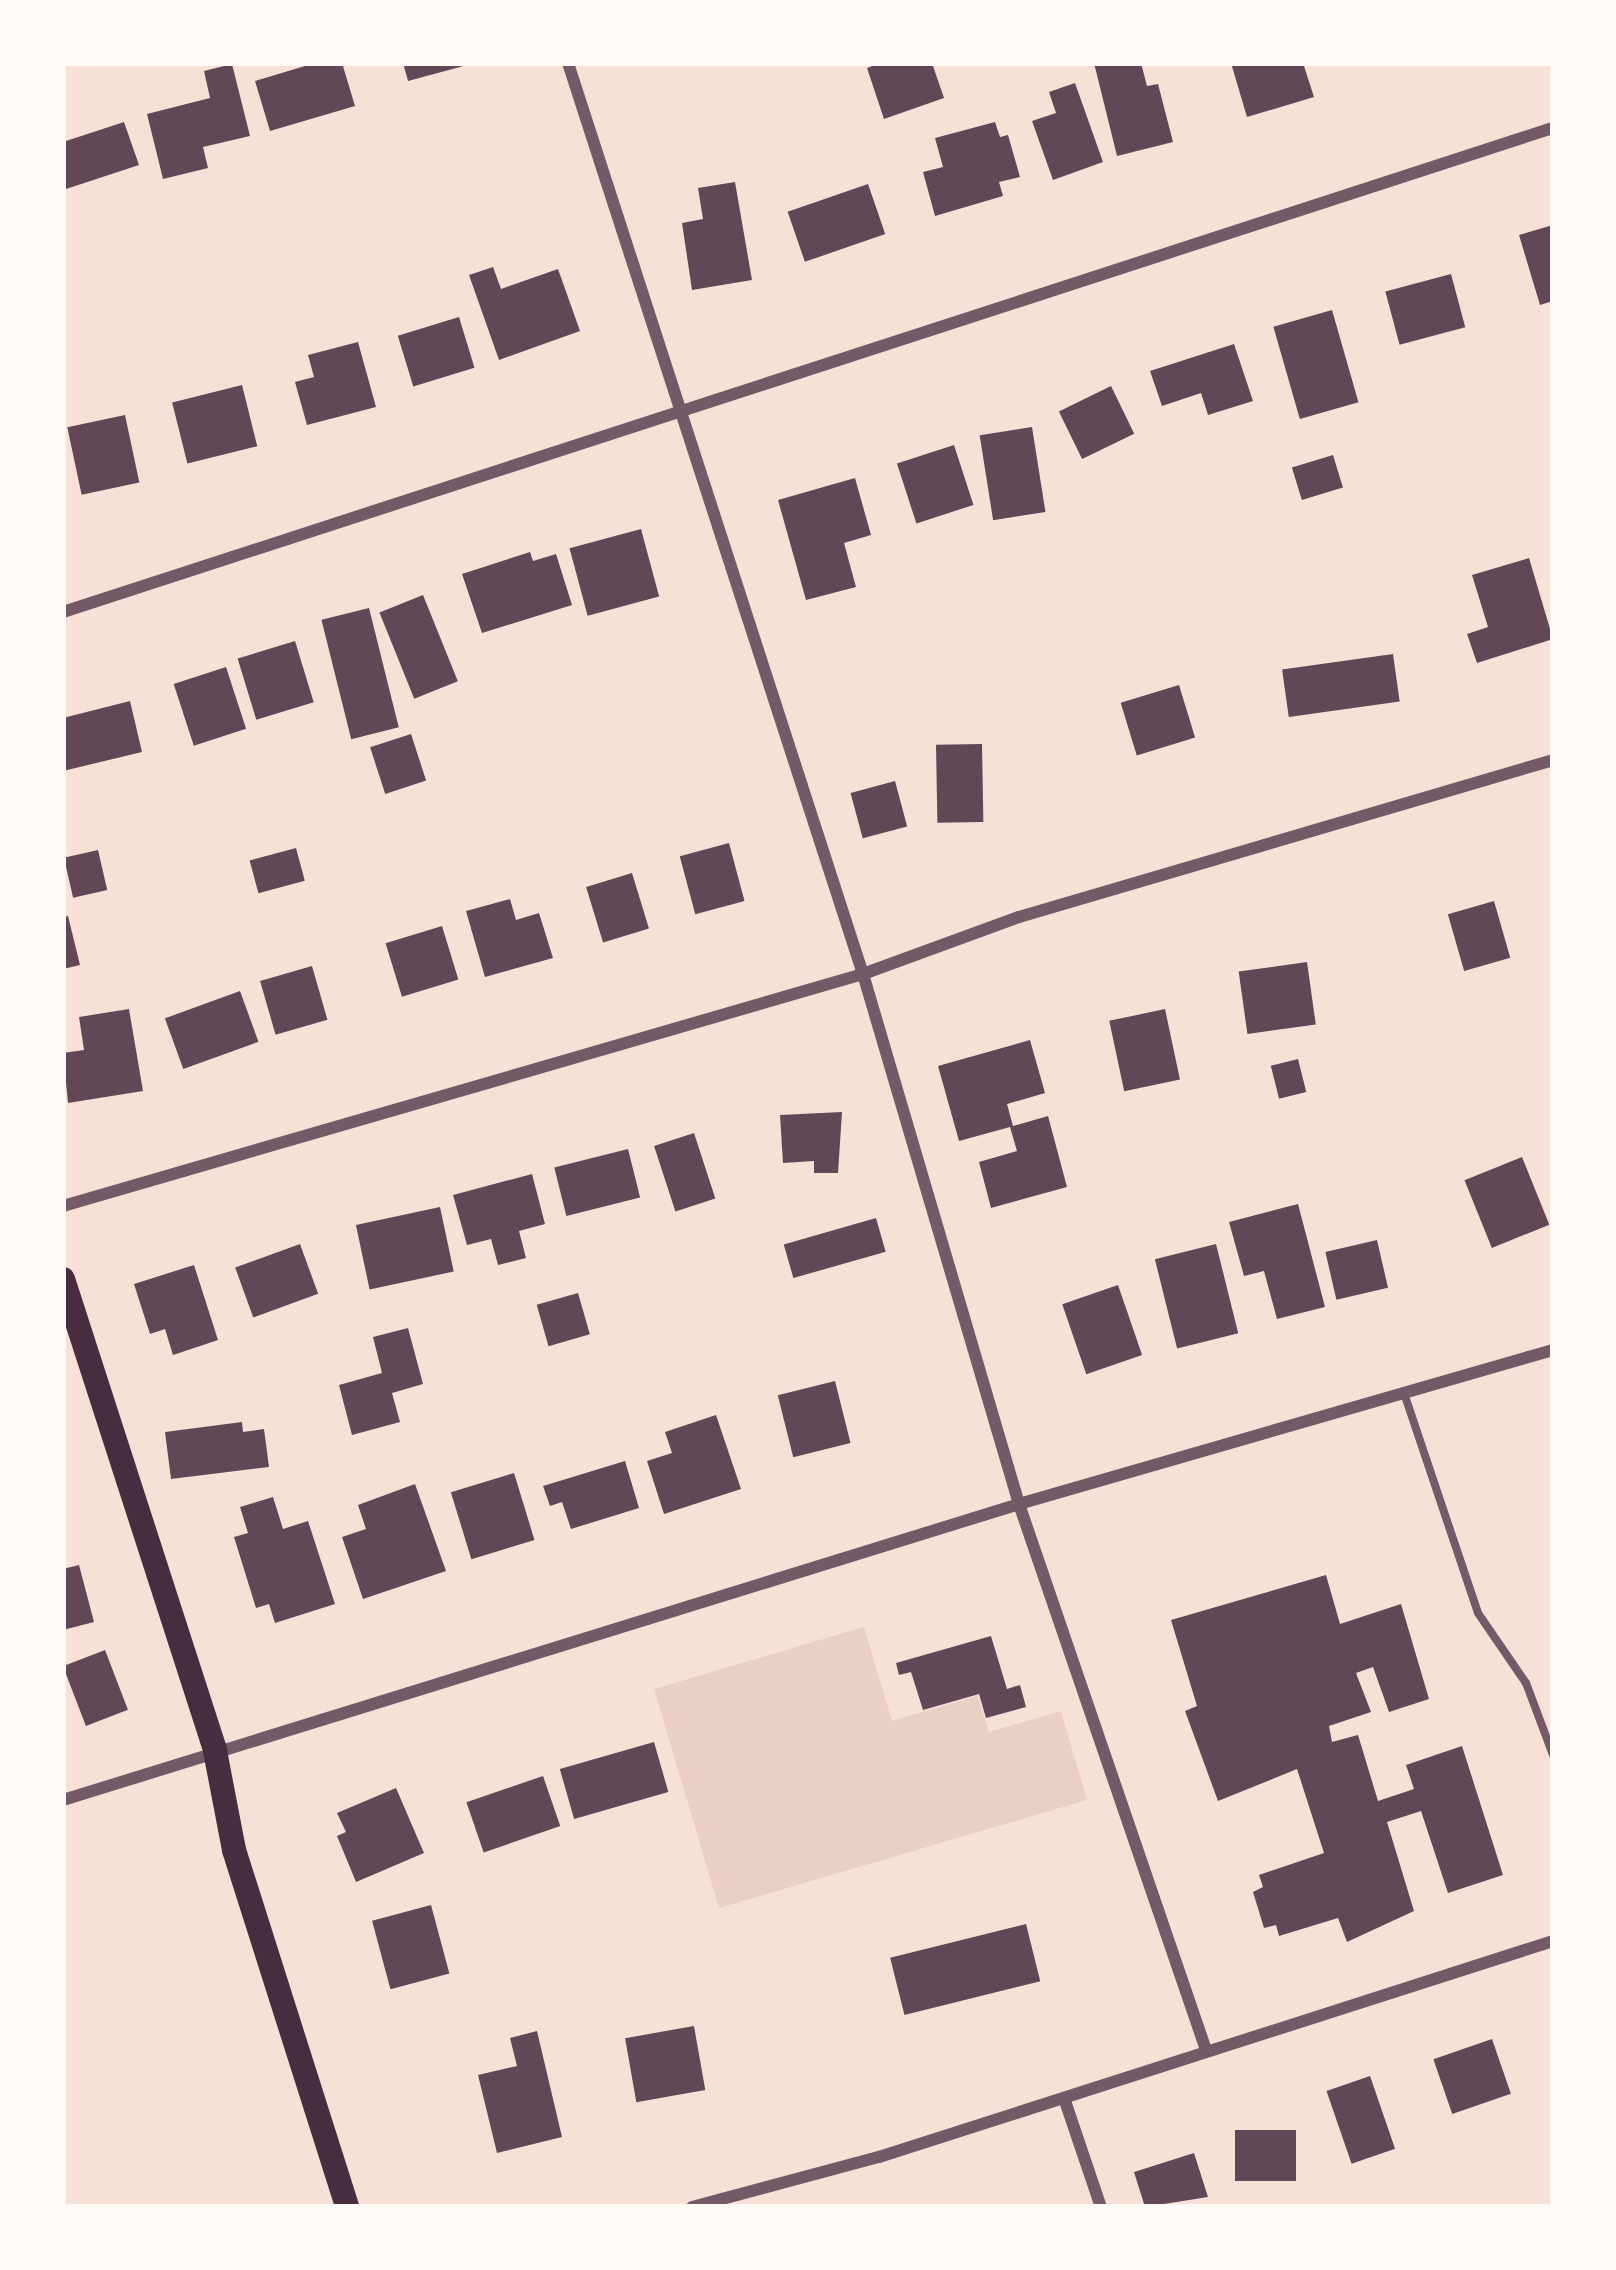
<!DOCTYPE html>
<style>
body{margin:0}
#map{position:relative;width:1616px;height:2270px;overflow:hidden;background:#f7e1d7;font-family:"Times New Roman",serif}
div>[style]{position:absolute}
.green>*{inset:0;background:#ebcfc5}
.building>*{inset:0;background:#644757;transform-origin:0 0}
.service>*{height:8px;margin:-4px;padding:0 4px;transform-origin:4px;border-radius:4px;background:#755966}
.minor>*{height:12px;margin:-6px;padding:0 6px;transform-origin:6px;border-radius:6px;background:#755966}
.primary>*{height:24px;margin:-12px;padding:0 12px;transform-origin:12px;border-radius:12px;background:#4a2c40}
span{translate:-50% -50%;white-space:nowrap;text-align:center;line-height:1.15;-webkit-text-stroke:12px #fffaf5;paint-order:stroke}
.frame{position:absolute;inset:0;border:66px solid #fffaf5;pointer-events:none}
</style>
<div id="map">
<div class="green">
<div style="clip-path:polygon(864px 1627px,892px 1721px,977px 1696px,989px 1732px,1061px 1711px,1087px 1800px,719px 1908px,654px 1689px)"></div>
</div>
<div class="building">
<div style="clip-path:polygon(315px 63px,342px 63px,355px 106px,270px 131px,255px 81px)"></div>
<div style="clip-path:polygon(403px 63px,471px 63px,471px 64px,408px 81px)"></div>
<div style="clip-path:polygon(880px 63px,932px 63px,944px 98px,884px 119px,867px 68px)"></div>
<div style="clip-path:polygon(1094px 63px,1141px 63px,1147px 86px,1158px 84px,1173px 142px,1117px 156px)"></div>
<div style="clip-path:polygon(1231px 63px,1303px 63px,1314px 97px,1247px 117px)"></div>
<div style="clip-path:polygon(232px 64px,250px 136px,203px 147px,208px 168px,163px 179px,147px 114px,210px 98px,204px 71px)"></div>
<div style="clip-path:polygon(1075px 83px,1103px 162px,1053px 180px,1032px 121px,1056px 113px,1049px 92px)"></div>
<div style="clip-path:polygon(124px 122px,139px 165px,63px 190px,63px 142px)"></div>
<div style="clip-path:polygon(995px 122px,1000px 137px,1008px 135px,1020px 177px,999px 182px,1003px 196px,935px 216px,923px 172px,943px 167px,935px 138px)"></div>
<div style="clip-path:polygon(735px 182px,752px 280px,692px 290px,682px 223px,703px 219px,698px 188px)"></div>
<div style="left:868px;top:184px;width:53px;height:85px;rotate:71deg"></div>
<div style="clip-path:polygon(1553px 225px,1553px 301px,1540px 305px,1519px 235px)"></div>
<div style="clip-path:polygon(493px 267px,501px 289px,558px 269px,580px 331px,499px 360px,469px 275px)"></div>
<div style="left:1451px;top:274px;width:55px;height:68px;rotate:75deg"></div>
<div style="left:1332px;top:310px;width:96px;height:61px;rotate:74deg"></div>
<div style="left:459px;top:317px;width:53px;height:64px;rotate:73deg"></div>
<div style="clip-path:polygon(358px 342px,376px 407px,307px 425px,295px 382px,314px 377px,308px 355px)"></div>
<div style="clip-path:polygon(1234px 344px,1253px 401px,1208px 415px,1201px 393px,1162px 406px,1150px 371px)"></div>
<div style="left:242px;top:385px;width:63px;height:72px;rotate:76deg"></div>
<div style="left:1111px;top:386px;width:53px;height:58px;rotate:64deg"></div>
<div style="left:125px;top:415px;width:69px;height:59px;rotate:78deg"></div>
<div style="left:1032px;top:427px;width:86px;height:53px;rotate:81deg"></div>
<div style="left:954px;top:445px;width:63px;height:60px;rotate:72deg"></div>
<div style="left:1333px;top:455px;width:34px;height:43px;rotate:73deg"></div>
<div style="clip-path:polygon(855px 478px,871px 535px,844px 543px,856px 587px,806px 600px,778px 500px)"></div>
<div style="left:641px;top:529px;width:70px;height:74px;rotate:75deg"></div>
<div style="clip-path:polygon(530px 552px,533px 561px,556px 554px,572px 605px,482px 633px,462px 574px)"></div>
<div style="clip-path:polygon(1529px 558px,1553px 639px,1477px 663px,1467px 634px,1488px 627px,1472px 575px)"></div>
<div style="left:423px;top:595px;width:93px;height:47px;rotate:68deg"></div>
<div style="left:369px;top:608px;width:123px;height:49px;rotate:76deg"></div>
<div style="left:295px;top:641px;width:64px;height:60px;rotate:73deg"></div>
<div style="left:1393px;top:654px;width:48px;height:112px;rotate:82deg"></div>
<div style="left:226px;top:667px;width:65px;height:55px;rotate:72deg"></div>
<div style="left:1179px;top:685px;width:55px;height:61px;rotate:73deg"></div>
<div style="clip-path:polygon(130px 701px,142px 752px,63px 771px,63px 718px)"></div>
<div style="left:411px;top:734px;width:49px;height:43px;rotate:72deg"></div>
<div style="left:982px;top:744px;width:78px;height:46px;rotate:89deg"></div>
<div style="left:895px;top:781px;width:47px;height:46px;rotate:75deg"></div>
<div style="left:729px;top:843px;width:60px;height:51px;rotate:75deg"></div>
<div style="left:296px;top:848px;width:34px;height:48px;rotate:75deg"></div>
<div style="left:98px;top:850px;width:41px;height:35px;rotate:77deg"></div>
<div style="left:632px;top:873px;width:58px;height:48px;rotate:73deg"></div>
<div style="clip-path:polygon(510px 899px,516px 920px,539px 913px,553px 958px,485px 977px,466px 911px)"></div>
<div style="left:1494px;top:901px;width:59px;height:48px;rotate:74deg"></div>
<div style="clip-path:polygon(68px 916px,80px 965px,63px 969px,63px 917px)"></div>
<div style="left:442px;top:926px;width:56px;height:59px;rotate:73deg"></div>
<div style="left:1307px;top:962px;width:63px;height:69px;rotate:82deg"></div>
<div style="left:312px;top:966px;width:56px;height:54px;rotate:74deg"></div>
<div style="left:240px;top:991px;width:54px;height:80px;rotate:70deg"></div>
<div style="clip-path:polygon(129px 1009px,143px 1091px,68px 1103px,63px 1053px,84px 1050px,79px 1017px)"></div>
<div style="left:1165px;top:1009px;width:72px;height:57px;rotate:78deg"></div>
<div style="clip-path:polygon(1030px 1040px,1045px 1093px,1007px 1104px,1013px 1126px,1048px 1116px,1067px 1187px,991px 1208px,979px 1162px,1017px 1151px,1010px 1127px,959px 1141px,938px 1066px)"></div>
<div style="left:1298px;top:1059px;width:34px;height:28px;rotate:76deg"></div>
<div style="clip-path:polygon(842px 1112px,838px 1173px,814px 1173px,814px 1161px,783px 1163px,780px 1115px)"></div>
<div style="left:694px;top:1133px;width:69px;height:42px;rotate:72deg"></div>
<div style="left:628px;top:1149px;width:50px;height:76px;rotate:76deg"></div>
<div style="left:1522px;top:1157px;width:73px;height:62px;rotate:68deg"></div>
<div style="clip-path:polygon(532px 1174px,545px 1224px,519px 1231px,526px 1258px,498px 1265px,491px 1239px,467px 1245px,453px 1195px)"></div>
<div style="clip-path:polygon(1298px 1204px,1325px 1307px,1277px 1319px,1264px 1271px,1244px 1276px,1229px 1222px)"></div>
<div style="left:440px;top:1207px;width:66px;height:86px;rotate:78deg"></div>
<div style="left:876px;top:1218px;width:35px;height:96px;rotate:74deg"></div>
<div style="left:1377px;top:1240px;width:49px;height:53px;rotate:77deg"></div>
<div style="left:300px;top:1244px;width:53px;height:69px;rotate:70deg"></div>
<div style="left:1216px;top:1244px;width:92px;height:63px;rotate:76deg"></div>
<div style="clip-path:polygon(194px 1265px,218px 1340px,173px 1355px,165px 1329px,150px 1334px,134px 1284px)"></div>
<div style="left:1118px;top:1285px;width:74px;height:59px;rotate:71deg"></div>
<div style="left:578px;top:1293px;width:43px;height:43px;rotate:74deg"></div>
<div style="clip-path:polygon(408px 1328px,423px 1384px,392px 1393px,400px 1422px,352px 1435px,339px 1385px,382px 1373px,373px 1337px)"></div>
<div style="left:835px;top:1381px;width:64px;height:59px;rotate:76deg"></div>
<div style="clip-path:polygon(716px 1415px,741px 1489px,664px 1514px,647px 1461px,672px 1453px,665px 1432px)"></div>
<div style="clip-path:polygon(242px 1422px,243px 1432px,264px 1429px,269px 1467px,171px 1479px,165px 1432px)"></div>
<div style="clip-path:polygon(625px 1461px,639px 1508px,571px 1529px,562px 1502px,550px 1506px,543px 1486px)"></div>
<div style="left:514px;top:1473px;width:70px;height:66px;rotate:73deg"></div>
<div style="clip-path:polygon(415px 1484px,446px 1571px,363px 1599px,342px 1537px,366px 1529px,358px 1505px)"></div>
<div style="clip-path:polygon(273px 1497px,283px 1529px,308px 1521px,335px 1604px,275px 1623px,269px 1604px,256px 1608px,234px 1537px,248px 1533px,240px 1507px)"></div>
<div style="clip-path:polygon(79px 1565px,94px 1622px,63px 1630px,63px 1569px)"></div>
<div style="clip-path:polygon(1326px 1575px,1340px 1624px,1401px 1604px,1429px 1699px,1389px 1712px,1373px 1667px,1356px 1673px,1371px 1712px,1329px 1726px,1332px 1742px,1358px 1735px,1378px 1801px,1414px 1789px,1406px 1765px,1462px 1746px,1503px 1875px,1448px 1893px,1421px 1811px,1387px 1822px,1414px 1911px,1347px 1942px,1338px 1918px,1279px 1936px,1276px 1925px,1264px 1928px,1253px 1892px,1263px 1887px,1259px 1875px,1324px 1853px,1297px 1769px,1218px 1801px,1185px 1711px,1197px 1706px,1171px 1620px)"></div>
<div style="clip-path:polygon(991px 1636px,1007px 1689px,1020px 1685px,1026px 1707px,986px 1718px,979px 1694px,923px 1710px,911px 1672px,899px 1675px,896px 1663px)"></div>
<div style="left:105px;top:1650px;width:64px;height:45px;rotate:69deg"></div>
<div style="left:654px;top:1742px;width:52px;height:98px;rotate:74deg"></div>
<div style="left:543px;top:1776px;width:53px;height:81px;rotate:71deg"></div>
<div style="clip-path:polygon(396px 1788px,424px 1853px,356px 1882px,337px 1836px,346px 1832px,337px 1813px)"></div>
<div style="left:431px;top:1905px;width:71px;height:61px;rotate:75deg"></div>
<div style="left:1026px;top:1924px;width:59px;height:140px;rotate:76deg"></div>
<div style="left:694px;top:2026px;width:65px;height:70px;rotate:80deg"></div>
<div style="clip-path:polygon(537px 2031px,562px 2137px,497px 2153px,478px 2075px,517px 2066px,510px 2038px)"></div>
<div style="left:1492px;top:2039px;width:58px;height:62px;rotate:71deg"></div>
<div style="left:1370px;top:2076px;width:77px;height:46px;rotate:71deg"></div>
<div style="left:1235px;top:2130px;width:61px;height:51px"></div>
<div style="clip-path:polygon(1194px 2153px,1208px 2197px,1145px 2207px,1134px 2172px)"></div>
</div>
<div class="service">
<div style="left:1404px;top:1393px;width:232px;rotate:71.4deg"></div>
<div style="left:1478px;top:1613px;width:85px;rotate:55.6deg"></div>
<div style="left:1526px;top:1683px;width:77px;rotate:69.4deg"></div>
</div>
<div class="minor">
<div style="left:568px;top:63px;width:958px;rotate:72.06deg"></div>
<div style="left:863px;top:974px;width:552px;rotate:73.6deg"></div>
<div style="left:1019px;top:1504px;width:577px;rotate:71.09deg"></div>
<div style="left:63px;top:612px;width:1567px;rotate:-18deg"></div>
<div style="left:63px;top:1206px;width:833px;rotate:-16.17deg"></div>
<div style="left:863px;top:974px;width:166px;rotate:-20.1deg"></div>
<div style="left:1019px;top:917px;width:557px;rotate:-16.38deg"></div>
<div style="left:63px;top:1800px;width:1001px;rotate:-17.2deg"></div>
<div style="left:1019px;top:1504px;width:556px;rotate:-16.09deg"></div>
<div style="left:1064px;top:2098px;width:115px;rotate:71.3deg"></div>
<div style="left:692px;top:2207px;width:194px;rotate:-15deg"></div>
<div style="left:879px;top:2157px;width:708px;rotate:-17.77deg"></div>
</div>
<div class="primary">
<div style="left:63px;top:1279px;width:496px;rotate:72.1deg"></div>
<div style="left:215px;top:1751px;width:101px;rotate:79.1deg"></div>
<div style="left:234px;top:1850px;width:374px;rotate:72.4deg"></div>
</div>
<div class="frame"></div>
</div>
